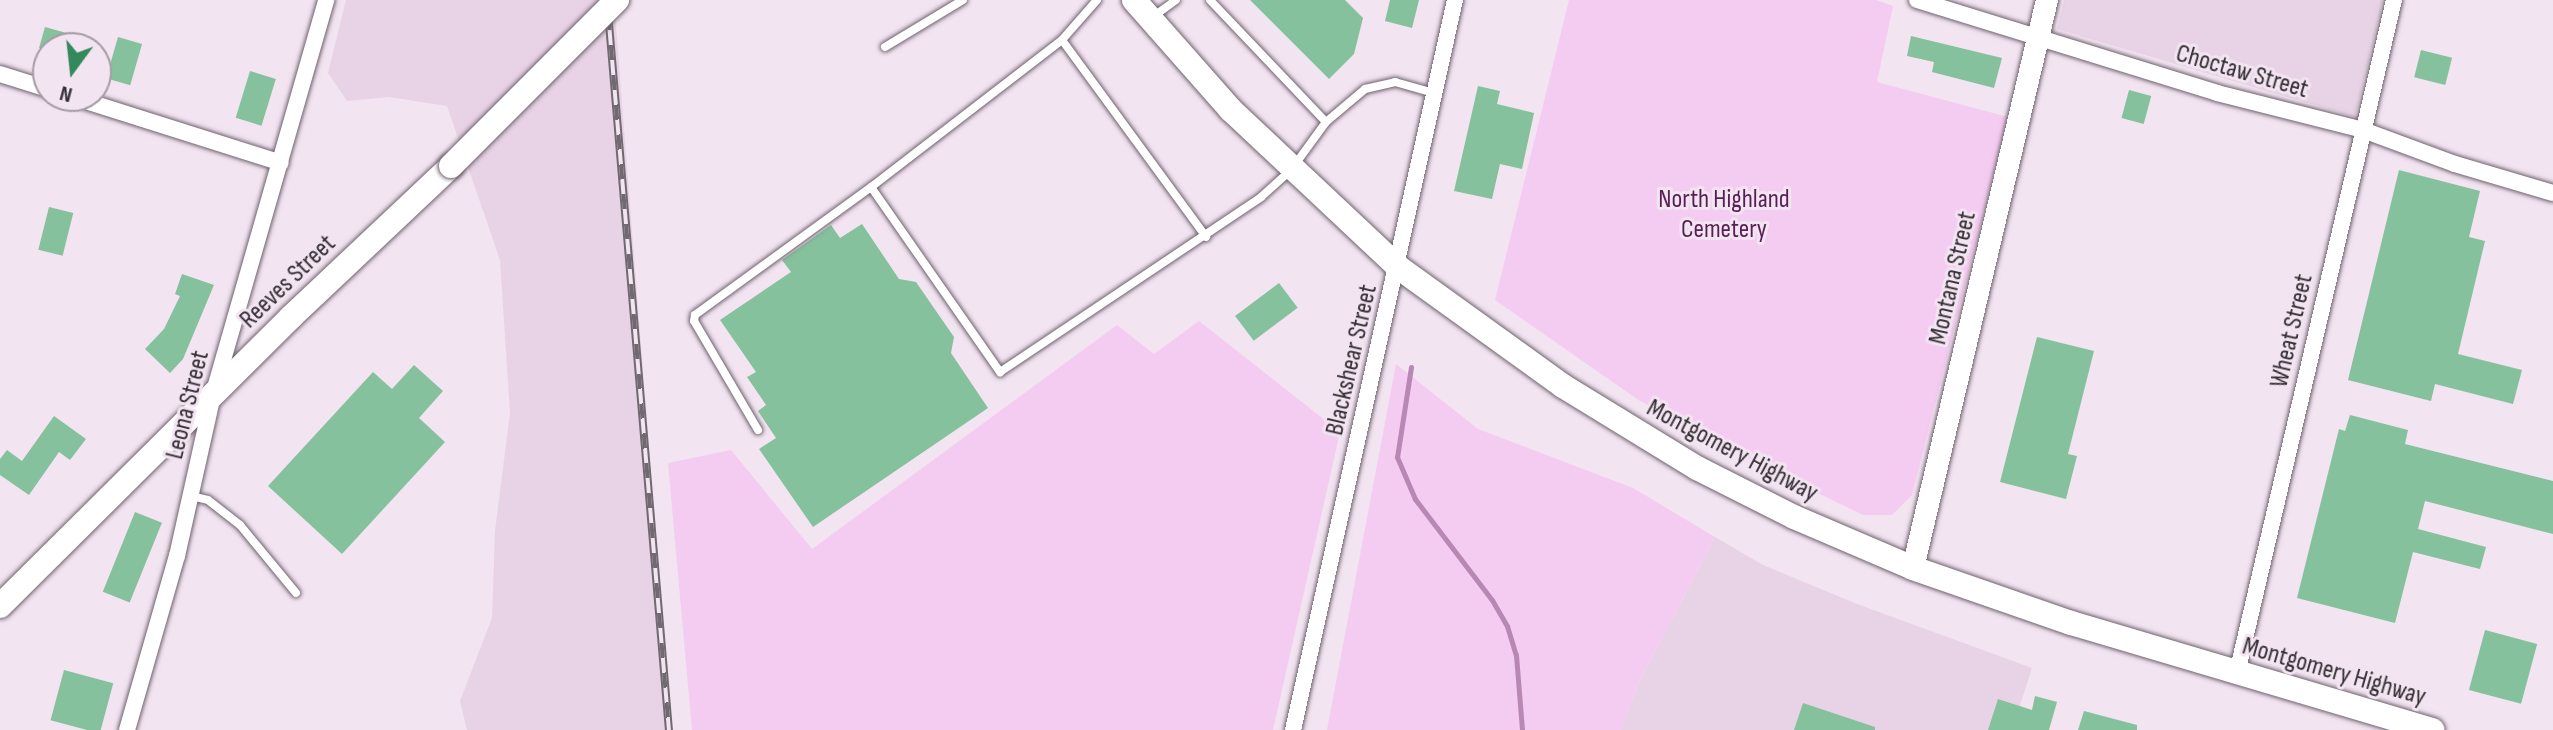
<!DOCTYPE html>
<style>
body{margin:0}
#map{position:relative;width:2553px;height:730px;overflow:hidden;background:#f2e4f1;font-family:"Sofia Sans Condensed",sans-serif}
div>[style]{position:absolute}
.built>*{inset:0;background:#e7d3e5}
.green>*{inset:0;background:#f5ccf1}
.stream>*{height:5px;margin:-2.5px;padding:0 2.5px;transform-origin:2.5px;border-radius:2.5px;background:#b788b3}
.building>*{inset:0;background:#85c19d;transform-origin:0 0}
.roads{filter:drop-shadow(0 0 2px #6e626d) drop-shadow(0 0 2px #6e626d)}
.lane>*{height:8px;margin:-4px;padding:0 4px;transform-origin:4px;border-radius:4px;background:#fff}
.street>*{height:16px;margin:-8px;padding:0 8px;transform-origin:8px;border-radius:8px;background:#fff}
.secondary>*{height:22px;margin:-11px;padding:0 11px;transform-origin:11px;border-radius:11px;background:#fff}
.primary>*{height:24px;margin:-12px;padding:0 12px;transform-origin:12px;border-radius:12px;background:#fff}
.rail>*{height:8px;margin-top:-4px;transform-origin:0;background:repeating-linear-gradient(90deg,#f2e4f1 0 15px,#716971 0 30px);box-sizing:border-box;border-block:2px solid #716971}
.bridges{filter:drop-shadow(0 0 2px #6e626d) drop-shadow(0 0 2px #6e626d)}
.primary-bridge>*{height:24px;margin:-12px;padding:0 12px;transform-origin:12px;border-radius:12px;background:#fff}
span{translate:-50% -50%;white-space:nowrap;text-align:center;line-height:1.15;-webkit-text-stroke:6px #f2e4f1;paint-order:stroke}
.street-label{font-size:26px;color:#332e33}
.park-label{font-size:26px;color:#581f56}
.north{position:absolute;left:32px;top:32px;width:80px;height:80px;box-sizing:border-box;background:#f2e4f1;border:2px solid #a69ba5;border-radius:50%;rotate:195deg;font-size:22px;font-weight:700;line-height:32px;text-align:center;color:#332e33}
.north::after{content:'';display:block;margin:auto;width:28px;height:36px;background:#33885c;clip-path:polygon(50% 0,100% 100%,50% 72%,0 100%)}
</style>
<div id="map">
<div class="built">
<div style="clip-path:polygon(346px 0,614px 0,671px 730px,467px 730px,460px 701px,492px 618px,495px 531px,510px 413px,500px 260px,447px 106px,389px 97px,347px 101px,328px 73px)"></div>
<div style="clip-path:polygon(2064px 0,2383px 0,2355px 117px,2057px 29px)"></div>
<div style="clip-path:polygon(1715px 537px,1763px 565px,1857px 604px,2032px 668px,2012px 730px,1620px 730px,1640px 680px)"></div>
</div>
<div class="green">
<div style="clip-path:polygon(1569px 0,1876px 0,1893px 6px,1877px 82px,2008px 117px,1912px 495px,1892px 515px,1863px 515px,1723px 447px,1637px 399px,1495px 300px)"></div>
<div style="clip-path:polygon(1199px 321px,1340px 432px,1273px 730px,692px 730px,668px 463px,731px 450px,812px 549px,1117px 325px,1154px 354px)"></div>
<div style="clip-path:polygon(1396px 364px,1478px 429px,1633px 488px,1715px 537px,1640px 680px,1620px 730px,1327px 730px)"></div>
</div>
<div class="stream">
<div style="left:1411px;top:367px;width:91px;rotate:98.8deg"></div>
<div style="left:1397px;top:457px;width:46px;rotate:66.8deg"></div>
<div style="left:1415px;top:499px;width:127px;rotate:52.7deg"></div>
<div style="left:1492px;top:600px;width:30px;rotate:60deg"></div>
<div style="left:1507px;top:626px;width:30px;rotate:73deg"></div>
<div style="left:1516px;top:655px;width:75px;rotate:85.4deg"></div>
</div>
<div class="building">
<div style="clip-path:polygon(1250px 0,1345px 0,1363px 18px,1354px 54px,1329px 79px)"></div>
<div style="clip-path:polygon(1390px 0,1419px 0,1412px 28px,1385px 21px)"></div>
<div style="clip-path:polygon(45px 27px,70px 34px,66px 48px,39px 48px)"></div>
<div style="clip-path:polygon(1911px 36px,2002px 58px,1994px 88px,1932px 72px,1934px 62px,1907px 56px)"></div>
<div style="left:118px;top:37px;width:25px;height:43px;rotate:16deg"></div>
<div style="left:2421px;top:50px;width:32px;height:28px;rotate:14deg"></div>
<div style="left:250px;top:71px;width:27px;height:49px;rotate:17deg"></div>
<div style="clip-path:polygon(1478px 86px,1500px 91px,1497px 104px,1534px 113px,1522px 169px,1500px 164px,1492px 199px,1454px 191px)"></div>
<div style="left:2129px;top:90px;width:23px;height:29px;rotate:15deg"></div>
<div style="clip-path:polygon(2399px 170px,2480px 191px,2469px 237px,2485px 241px,2458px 354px,2522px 370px,2513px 404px,2435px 384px,2431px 401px,2348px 380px)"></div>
<div style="left:49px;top:207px;width:25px;height:44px;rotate:14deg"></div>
<div style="clip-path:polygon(862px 224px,899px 279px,916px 282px,954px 337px,951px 353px,988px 408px,813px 527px,759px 449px,776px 438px,758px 411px,766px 405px,747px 377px,756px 372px,720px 320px,791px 272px,782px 260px,831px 225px,840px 238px)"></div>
<div style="clip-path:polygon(182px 274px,214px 285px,183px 359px,170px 373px,145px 349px,164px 329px,180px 296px,175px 294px)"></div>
<div style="left:1279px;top:283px;width:31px;height:55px;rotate:53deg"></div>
<div style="clip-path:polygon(2037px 337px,2094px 351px,2068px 454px,2077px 456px,2066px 499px,2000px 482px)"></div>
<div style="clip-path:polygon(414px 365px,443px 391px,419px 418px,445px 442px,342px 554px,268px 486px,373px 372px,392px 389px)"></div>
<div style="clip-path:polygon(2350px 415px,2408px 430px,2405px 444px,2553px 481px,2553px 534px,2425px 501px,2418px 529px,2486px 547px,2480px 569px,2413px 552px,2395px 623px,2297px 598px,2339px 429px,2345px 431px)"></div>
<div style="clip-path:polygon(54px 416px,86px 439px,70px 460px,59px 452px,29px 495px,0 475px,0 459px,7px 450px,22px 461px)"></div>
<div style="left:135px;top:512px;width:29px;height:86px;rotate:22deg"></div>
<div style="left:2485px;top:630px;width:54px;height:62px;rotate:15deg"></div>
<div style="left:64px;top:670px;width:51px;height:52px;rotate:15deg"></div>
<div style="clip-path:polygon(2035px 696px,2057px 702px,2049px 730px,1988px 730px,1998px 699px,2032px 710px)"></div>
<div style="clip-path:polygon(1803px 703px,1875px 727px,1875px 730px,1794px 730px)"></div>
<div style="clip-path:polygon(2084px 711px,2137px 725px,2137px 730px,2078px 730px)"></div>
</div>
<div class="roads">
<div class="lane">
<div style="left:1097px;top:0;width:53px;rotate:131.2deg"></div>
<div style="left:1062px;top:40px;width:241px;rotate:142.4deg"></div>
<div style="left:871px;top:187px;width:226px;rotate:55.1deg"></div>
<div style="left:1000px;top:372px;width:314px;rotate:-33.8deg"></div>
<div style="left:1261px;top:197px;width:40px;rotate:-42deg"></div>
<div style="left:1291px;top:170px;width:59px;rotate:-53.9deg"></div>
<div style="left:1326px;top:122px;width:168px;rotate:-133.6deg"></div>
<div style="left:1154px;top:16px;width:27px;rotate:-36deg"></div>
<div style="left:1062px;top:40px;width:244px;rotate:53.8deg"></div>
<div style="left:885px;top:47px;width:91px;rotate:-31.1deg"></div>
<div style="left:1326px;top:122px;width:51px;rotate:-40.2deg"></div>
<div style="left:1365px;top:89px;width:31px;rotate:-13deg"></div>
<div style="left:1395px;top:82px;width:41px;rotate:15.8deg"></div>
<div style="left:758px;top:430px;width:126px;rotate:-120.4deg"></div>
<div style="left:694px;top:321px;width:6px;rotate:-81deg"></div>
<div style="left:695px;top:315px;width:218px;rotate:-36deg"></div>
<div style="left:191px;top:496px;width:17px;rotate:13deg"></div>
<div style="left:208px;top:500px;width:41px;rotate:38deg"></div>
<div style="left:240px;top:525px;width:88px;rotate:50.5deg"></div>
</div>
<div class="street">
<div style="left:1917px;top:0;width:314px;rotate:17.2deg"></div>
<div style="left:2217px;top:93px;width:151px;rotate:14.2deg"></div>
<div style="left:2363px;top:130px;width:98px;rotate:20.3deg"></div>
<div style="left:2455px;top:164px;width:102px;rotate:16.5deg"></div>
<div style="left:0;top:74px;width:50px;rotate:17.4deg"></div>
<div style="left:70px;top:96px;width:221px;rotate:17.6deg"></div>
<div style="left:2237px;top:673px;width:691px;rotate:-76.87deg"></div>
<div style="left:127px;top:730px;width:181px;rotate:-74deg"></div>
<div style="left:177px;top:556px;width:165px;rotate:-77.4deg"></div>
<div style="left:213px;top:395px;width:411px;rotate:-74deg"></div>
<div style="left:1293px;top:730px;width:748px;rotate:-77.49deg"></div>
</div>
<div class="secondary">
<div style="left:1913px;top:568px;width:584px;rotate:-76.73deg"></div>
</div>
<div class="primary">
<div style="left:1134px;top:0;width:147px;rotate:48.6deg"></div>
<div style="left:1231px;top:110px;width:229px;rotate:43.2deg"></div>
<div style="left:1398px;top:267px;width:203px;rotate:35.8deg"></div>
<div style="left:1563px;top:386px;width:157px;rotate:31.5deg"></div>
<div style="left:1697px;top:468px;width:109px;rotate:26.8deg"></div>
<div style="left:1794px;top:517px;width:129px;rotate:23.2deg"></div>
<div style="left:1913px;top:568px;width:167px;rotate:19.2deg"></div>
<div style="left:2071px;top:623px;width:377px;rotate:16.5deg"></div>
<div style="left:0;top:606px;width:410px;rotate:-44.8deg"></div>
<div style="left:291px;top:317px;width:220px;rotate:-43.3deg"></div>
</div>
</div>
<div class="rail">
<div style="left:607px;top:0;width:733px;rotate:85.15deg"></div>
</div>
<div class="bridges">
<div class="primary-bridge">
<div style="left:451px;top:166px;width:235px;rotate:-45deg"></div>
</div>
</div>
<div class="street-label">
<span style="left:2242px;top:72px;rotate:16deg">Choctaw Street</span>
<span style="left:1953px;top:278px;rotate:-77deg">Montana Street</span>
<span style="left:288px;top:282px;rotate:-44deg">Reeves Street</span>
<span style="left:2292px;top:331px;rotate:-77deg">Wheat Street</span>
<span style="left:1352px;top:360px;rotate:-77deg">Blackshear Street</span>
<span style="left:188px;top:405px;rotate:-76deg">Leona Street</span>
<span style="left:1732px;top:451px;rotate:28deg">Montgomery Highway</span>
<span style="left:2334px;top:672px;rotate:16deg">Montgomery Highway</span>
</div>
<div class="park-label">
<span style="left:1724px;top:215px">North Highland<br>Cemetery</span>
</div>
<div class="north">N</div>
</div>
